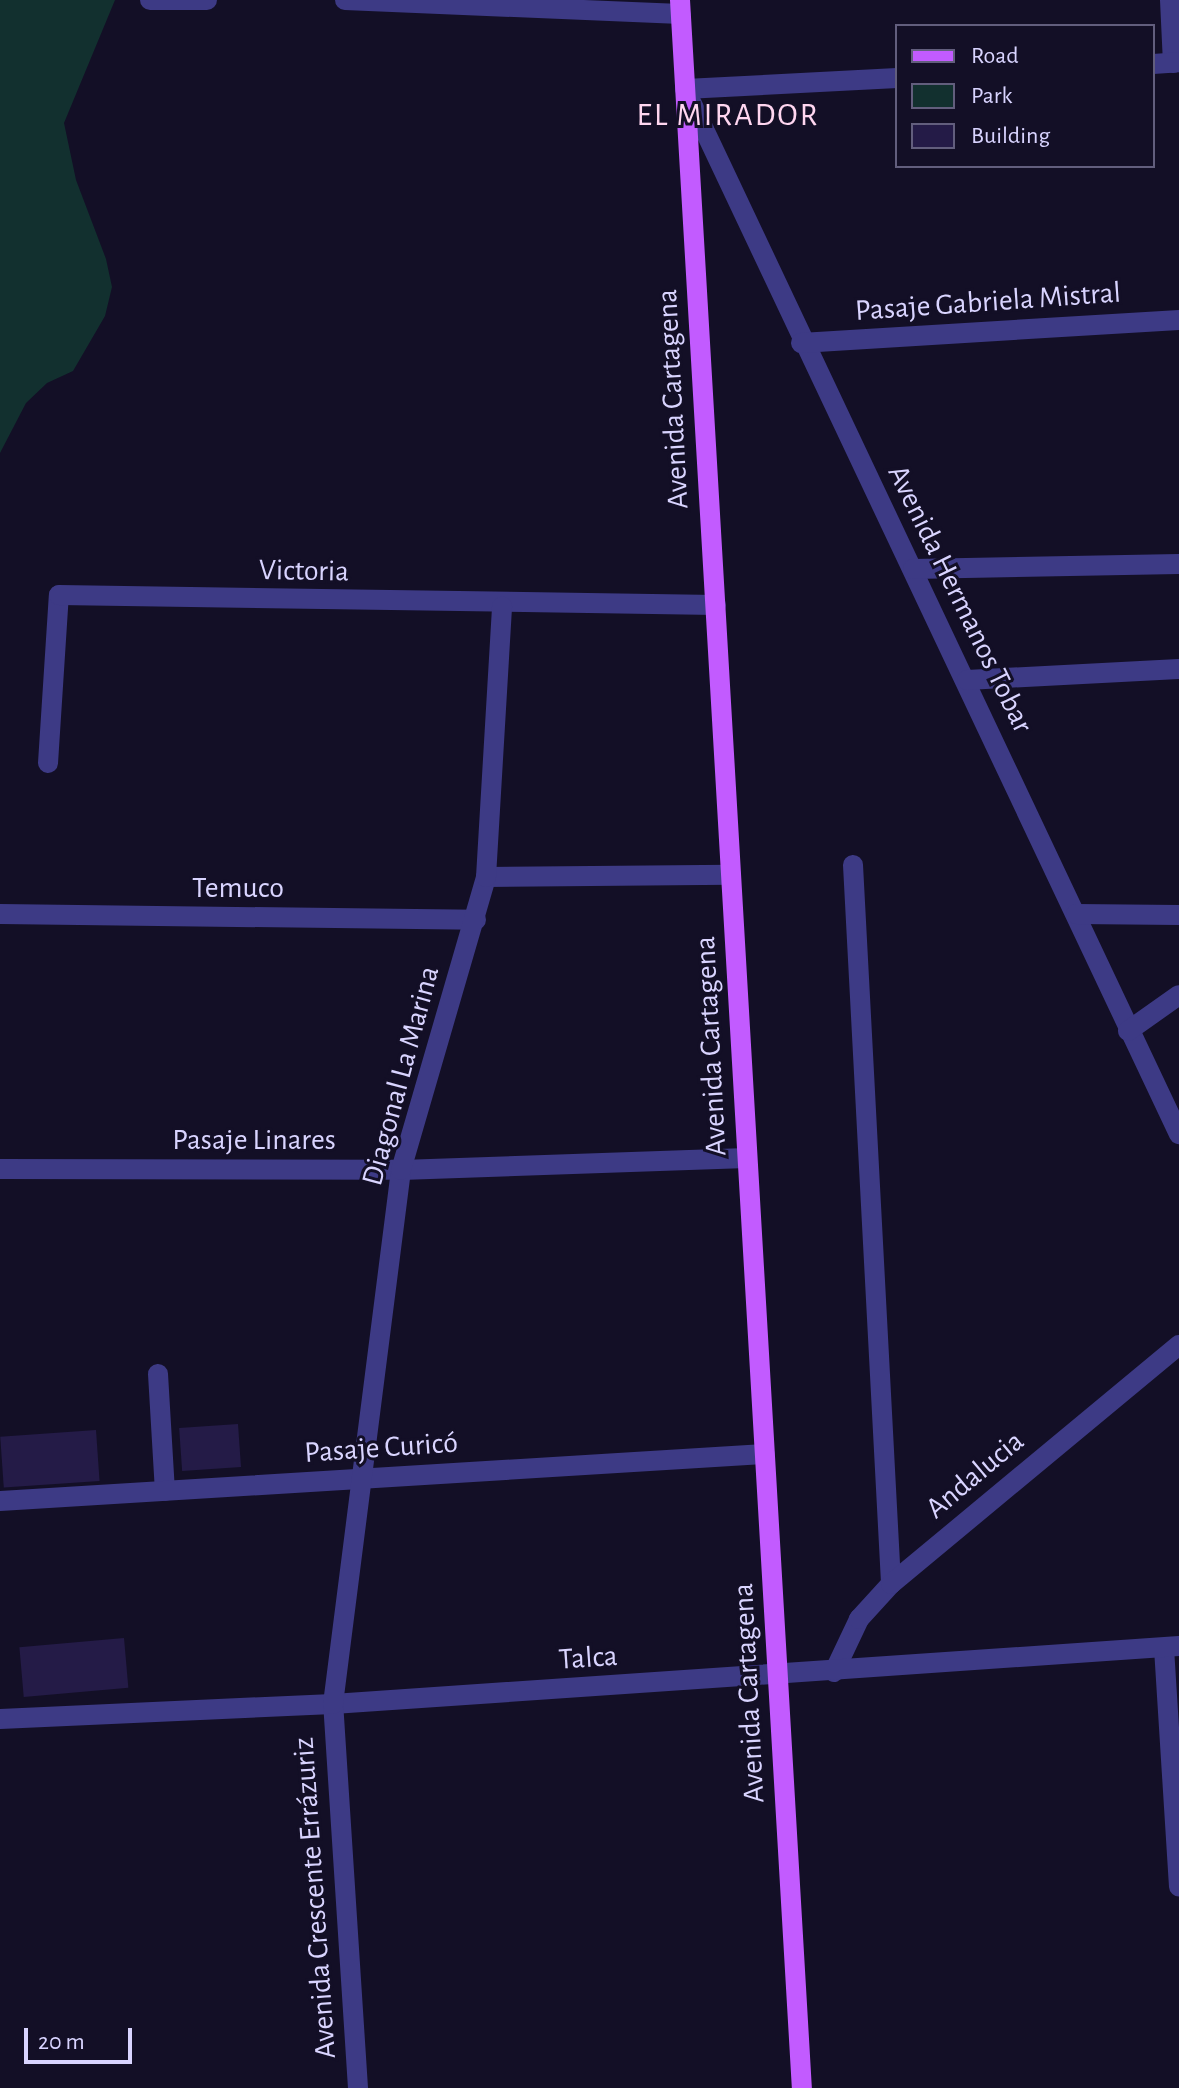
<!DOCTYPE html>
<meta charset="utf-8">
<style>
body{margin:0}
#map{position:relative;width:1179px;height:2088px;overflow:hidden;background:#130f26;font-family:"Alegreya Sans",sans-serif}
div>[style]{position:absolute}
.green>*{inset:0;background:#12302f}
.building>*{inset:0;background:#241b47;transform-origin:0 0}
.minor>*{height:20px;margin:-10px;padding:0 10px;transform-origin:10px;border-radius:10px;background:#3d3a85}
.major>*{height:20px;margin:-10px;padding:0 10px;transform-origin:10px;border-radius:10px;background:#c25bff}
span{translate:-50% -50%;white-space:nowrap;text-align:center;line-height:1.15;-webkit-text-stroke:6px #130f26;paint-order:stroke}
.street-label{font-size:30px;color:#d9d4ff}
.neighbourhood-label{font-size:32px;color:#ffd6f0;letter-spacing:2px}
.legend{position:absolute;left:895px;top:24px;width:260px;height:144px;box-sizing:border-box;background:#130f26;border:2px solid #625e7d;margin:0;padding:10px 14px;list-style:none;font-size:24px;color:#d9d4ff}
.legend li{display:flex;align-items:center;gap:16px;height:40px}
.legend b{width:40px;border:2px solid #625e7d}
.scale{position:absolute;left:24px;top:2028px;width:108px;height:36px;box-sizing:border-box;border:4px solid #d9d4ff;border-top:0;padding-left:10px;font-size:24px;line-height:28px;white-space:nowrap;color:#d9d4ff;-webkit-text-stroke:6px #130f26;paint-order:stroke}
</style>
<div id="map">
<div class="green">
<div style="clip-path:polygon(0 0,115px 0,64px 123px,76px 180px,106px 259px,112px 287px,105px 316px,73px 371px,47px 383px,26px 403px,0 453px)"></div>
</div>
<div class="building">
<div style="left:238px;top:1424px;width:43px;height:59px;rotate:86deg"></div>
<div style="left:96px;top:1430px;width:51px;height:96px;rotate:86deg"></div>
<div style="left:124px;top:1638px;width:50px;height:105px;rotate:85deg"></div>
</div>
<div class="minor">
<div style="left:150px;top:0;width:57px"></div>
<div style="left:345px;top:0;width:336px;rotate:2.4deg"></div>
<div style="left:1170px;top:0;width:63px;rotate:87.3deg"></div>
<div style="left:1153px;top:64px;width:26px;rotate:-4deg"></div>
<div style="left:897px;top:78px;width:212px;rotate:177deg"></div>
<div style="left:685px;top:89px;width:1156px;rotate:64.7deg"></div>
<div style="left:801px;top:343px;width:379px;rotate:-3.5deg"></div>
<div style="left:913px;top:569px;width:266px;rotate:-1.1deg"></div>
<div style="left:967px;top:680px;width:212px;rotate:-3deg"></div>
<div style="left:48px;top:763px;width:168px;rotate:-86.3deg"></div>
<div style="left:59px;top:595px;width:657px;rotate:0.87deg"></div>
<div style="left:853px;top:865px;width:720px;rotate:86.97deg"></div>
<div style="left:486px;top:877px;width:245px;rotate:-0.5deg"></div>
<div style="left:0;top:914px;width:476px;rotate:0.7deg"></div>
<div style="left:1076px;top:914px;width:103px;rotate:0.6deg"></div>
<div style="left:1128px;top:1031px;width:62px;rotate:-35.2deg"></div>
<div style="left:0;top:1169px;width:401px;rotate:0.1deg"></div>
<div style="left:401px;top:1170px;width:346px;rotate:-2deg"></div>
<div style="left:158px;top:1374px;width:117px;rotate:86.6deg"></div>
<div style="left:0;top:1501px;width:766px;rotate:-3.52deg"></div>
<div style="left:1164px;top:1648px;width:239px;rotate:86.4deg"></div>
<div style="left:834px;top:1672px;width:59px;rotate:-64.7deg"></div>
<div style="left:859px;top:1619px;width:47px;rotate:-47.6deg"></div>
<div style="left:891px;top:1584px;width:374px;rotate:-39.7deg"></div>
<div style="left:0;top:1719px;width:333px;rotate:-2.6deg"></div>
<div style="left:333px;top:1704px;width:848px;rotate:-3.92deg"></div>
<div style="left:358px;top:2088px;width:385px;rotate:-93.7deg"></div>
<div style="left:333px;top:1704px;width:538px;rotate:-82.74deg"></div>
<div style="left:401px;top:1170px;width:305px;rotate:-73.8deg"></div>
<div style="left:486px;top:877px;width:271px;rotate:-86.6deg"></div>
</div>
<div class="major">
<div style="left:680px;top:0;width:2092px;rotate:86.66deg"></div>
</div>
<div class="street-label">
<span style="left:988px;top:302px;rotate:-4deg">Pasaje Gabriela Mistral</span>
<span style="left:673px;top:399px;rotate:-93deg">Avenida Cartagena</span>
<span style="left:304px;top:571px;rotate:1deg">Victoria</span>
<span style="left:960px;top:599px;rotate:64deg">Avenida Hermanos Tobar</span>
<span style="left:238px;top:888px">Temuco</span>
<span style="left:711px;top:1046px;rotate:-93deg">Avenida Cartagena</span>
<span style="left:401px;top:1076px;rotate:-75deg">Diagonal La Marina</span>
<span style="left:254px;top:1140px">Pasaje Linares</span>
<span style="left:381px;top:1448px;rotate:-4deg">Pasaje Curicó</span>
<span style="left:975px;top:1475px;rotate:-40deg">Andalucia</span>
<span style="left:588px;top:1658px;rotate:-4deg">Talca</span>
<span style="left:749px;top:1693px;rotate:-93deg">Avenida Cartagena</span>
<span style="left:315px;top:1898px;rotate:-94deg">Avenida Crescente Errázuriz</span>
</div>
<div class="neighbourhood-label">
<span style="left:728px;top:115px">EL MIRADOR</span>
</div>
<ul class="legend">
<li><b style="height:10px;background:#c25bff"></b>Road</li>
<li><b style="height:22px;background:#12302f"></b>Park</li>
<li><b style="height:22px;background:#241b47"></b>Building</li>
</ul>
<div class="scale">20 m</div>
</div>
